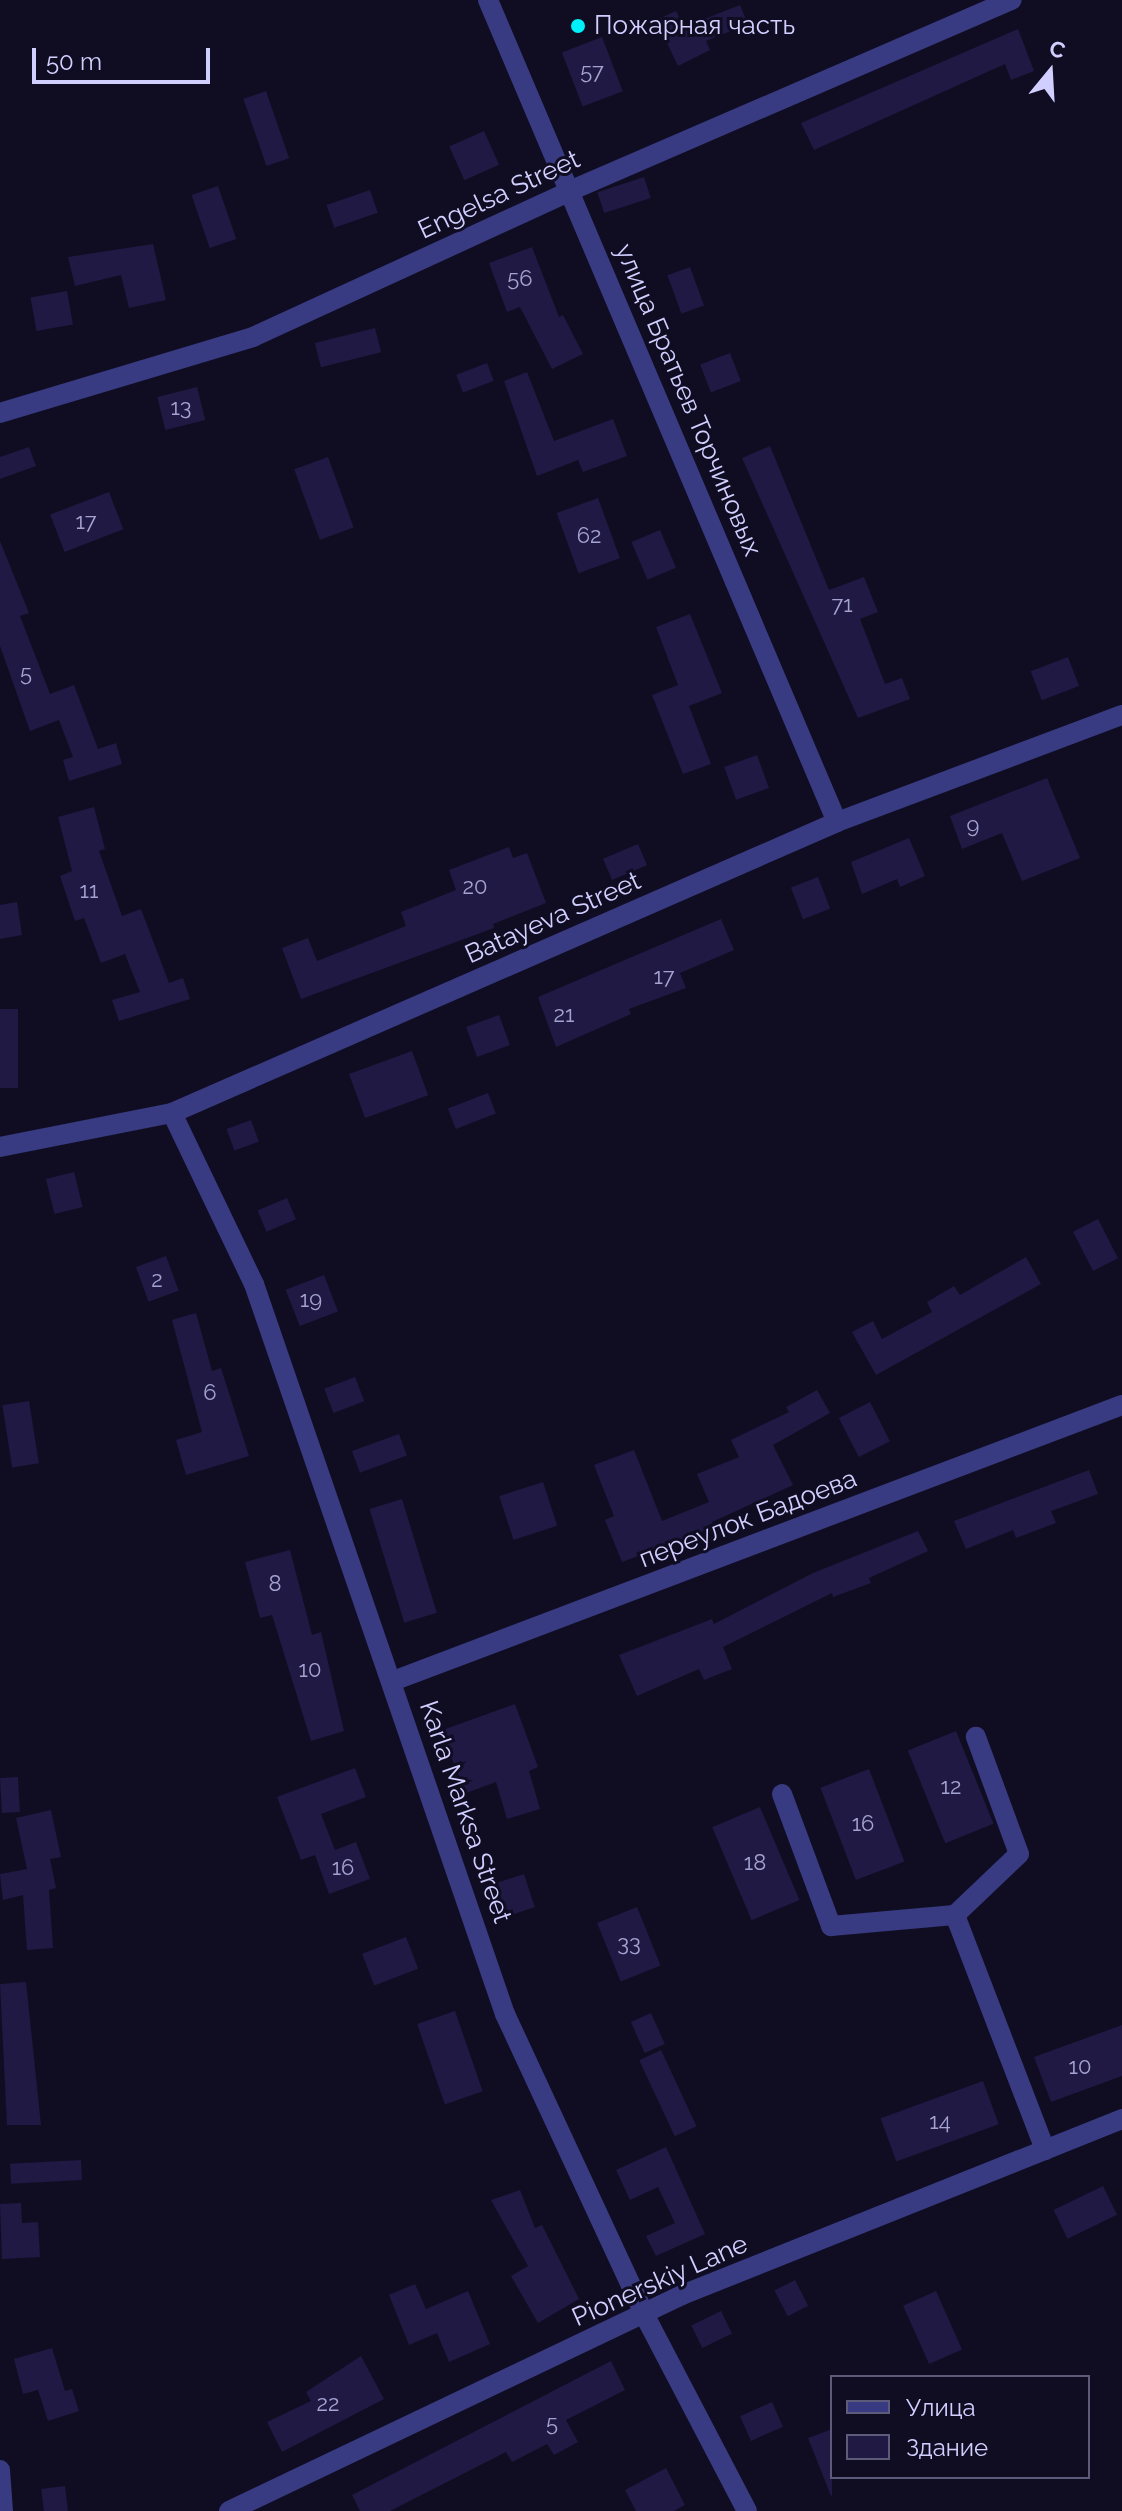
<!DOCTYPE html>
<meta charset="utf-8">
<style>
body{margin:0}
#map{position:relative;width:1122px;height:2511px;overflow:hidden;background:#100d22;font-family:Raleway,sans-serif}
div>[style]{position:absolute}
.building>*{inset:0;background:#1f1943;transform-origin:0 0}
.minor>*{height:20px;margin:-10px;padding:0 10px;transform-origin:10px;border-radius:10px;background:#383a82}
.dots>*{width:22px;height:22px;translate:-50% -50%;box-sizing:border-box;border:4px solid #100d22;border-radius:50%}
span{translate:-50% -50%;white-space:nowrap;text-align:center;line-height:1.15;-webkit-text-stroke:6px #100d22;paint-order:stroke}
.number-label{font-size:22px;color:#a4a2d0}
.number-label span{-webkit-text-stroke-width:0}
.poi-label{font-size:26px;color:#d1cfff}
.left{translate:0 -50%;text-align:left}
.street-label{font-size:26px;color:#d1cfff}
.legend{position:absolute;left:830px;top:2375px;width:260px;height:104px;box-sizing:border-box;background:#100d22;border:2px solid #5d5b7a;margin:0;padding:10px 14px;list-style:none;font-size:24px;color:#d1cfff}
.legend li{display:flex;align-items:center;gap:16px;height:40px}
.legend b{width:40px;border:2px solid #5d5b7a}
.north{position:absolute;left:1010px;top:32px;width:80px;height:80px;-webkit-text-stroke:6px #100d22;paint-order:stroke;rotate:18deg;font-size:22px;font-weight:700;line-height:32px;text-align:center;color:#d1cfff}
.north::after{content:'';display:block;margin:auto;width:28px;height:36px;background:#d1cfff;clip-path:polygon(50% 0,100% 100%,50% 72%,0 100%)}
.scale{position:absolute;left:32px;top:48px;width:178px;height:36px;box-sizing:border-box;border:4px solid #d1cfff;border-top:0;padding-left:10px;font-size:24px;line-height:28px;white-space:nowrap;color:#d1cfff;-webkit-text-stroke:6px #100d22;paint-order:stroke}
</style>
<div id="map">
<div class="building">
<div style="clip-path:polygon(740px 5px,748px 24px,706px 41px,710px 50px,678px 66px,656px 20px,676px 11px,684px 27px)"></div>
<div style="clip-path:polygon(1018px 29px,1034px 71px,1011px 80px,1005px 64px,814px 150px,801px 123px)"></div>
<div style="left:602px;top:37px;width:58px;height:43px;rotate:69deg"></div>
<div style="left:266px;top:91px;width:71px;height:24px;rotate:71deg"></div>
<div style="left:484px;top:131px;width:37px;height:38px;rotate:66deg"></div>
<div style="left:644px;top:177px;width:22px;height:49px;rotate:72deg"></div>
<div style="left:218px;top:186px;width:56px;height:28px;rotate:71deg"></div>
<div style="left:370px;top:190px;width:24px;height:46px;rotate:71deg"></div>
<div style="clip-path:polygon(153px 244px,166px 300px,129px 308px,121px 275px,75px 286px,68px 257px)"></div>
<div style="clip-path:polygon(532px 247px,559px 317px,563px 315px,583px 354px,552px 369px,520px 307px,507px 312px,489px 263px)"></div>
<div style="left:690px;top:267px;width:41px;height:24px;rotate:70deg"></div>
<div style="left:67px;top:291px;width:34px;height:37px;rotate:80deg"></div>
<div style="left:375px;top:328px;width:25px;height:62px;rotate:76deg"></div>
<div style="left:730px;top:353px;width:30px;height:32px;rotate:69deg"></div>
<div style="left:487px;top:363px;width:19px;height:33px;rotate:69deg"></div>
<div style="clip-path:polygon(527px 372px,554px 441px,613px 419px,627px 456px,583px 472px,578px 460px,537px 476px,504px 381px)"></div>
<div style="left:197px;top:387px;width:34px;height:41px;rotate:76deg"></div>
<div style="clip-path:polygon(770px 446px,829px 590px,864px 577px,878px 612px,860px 619px,885px 684px,902px 678px,910px 699px,858px 718px,742px 458px)"></div>
<div style="clip-path:polygon(29px 447px,36px 466px,0 479px,0 457px)"></div>
<div style="left:328px;top:457px;width:75px;height:36px;rotate:70deg"></div>
<div style="left:109px;top:492px;width:40px;height:63px;rotate:69deg"></div>
<div style="left:598px;top:498px;width:64px;height:44px;rotate:70deg"></div>
<div style="left:660px;top:530px;width:41px;height:31px;rotate:67deg"></div>
<div style="clip-path:polygon(0 541px,29px 613px,20px 616px,50px 694px,74px 685px,98px 749px,116px 743px,122px 764px,69px 781px,63px 760px,73px 757px,59px 720px,30px 731px,0 646px)"></div>
<div style="clip-path:polygon(690px 614px,722px 693px,689px 706px,711px 764px,683px 774px,652px 695px,678px 685px,656px 627px)"></div>
<div style="left:1068px;top:657px;width:31px;height:40px;rotate:69deg"></div>
<div style="left:757px;top:755px;width:35px;height:35px;rotate:70deg"></div>
<div style="clip-path:polygon(1047px 778px,1080px 858px,1022px 881px,1002px 833px,962px 849px,950px 816px)"></div>
<div style="clip-path:polygon(94px 807px,105px 849px,99px 851px,122px 916px,141px 909px,169px 983px,183px 978px,190px 999px,119px 1021px,112px 1000px,140px 992px,125px 954px,101px 963px,84px 918px,75px 921px,60px 876px,72px 871px,58px 817px)"></div>
<div style="clip-path:polygon(909px 838px,925px 876px,900px 887px,897px 879px,862px 894px,851px 862px)"></div>
<div style="left:638px;top:844px;width:23px;height:38px;rotate:67deg"></div>
<div style="clip-path:polygon(509px 847px,513px 858px,527px 853px,546px 903px,493px 924px,494px 928px,301px 999px,282px 948px,308px 938px,317px 961px,406px 926px,401px 912px,456px 890px,449px 870px)"></div>
<div style="left:818px;top:877px;width:34px;height:29px;rotate:69deg"></div>
<div style="clip-path:polygon(17px 902px,22px 935px,0 939px,0 905px)"></div>
<div style="clip-path:polygon(721px 919px,734px 950px,680px 973px,686px 988px,629px 1009px,631px 1014px,556px 1047px,538px 997px)"></div>
<div style="left:0;top:1009px;width:18px;height:79px"></div>
<div style="left:499px;top:1015px;width:32px;height:35px;rotate:70deg"></div>
<div style="left:412px;top:1051px;width:47px;height:67px;rotate:70deg"></div>
<div style="left:488px;top:1093px;width:22px;height:43px;rotate:69deg"></div>
<div style="left:251px;top:1120px;width:23px;height:26px;rotate:70deg"></div>
<div style="left:74px;top:1172px;width:36px;height:29px;rotate:76deg"></div>
<div style="left:287px;top:1198px;width:23px;height:32px;rotate:67deg"></div>
<div style="left:1098px;top:1219px;width:44px;height:28px;rotate:63deg"></div>
<div style="left:166px;top:1256px;width:37px;height:32px;rotate:70deg"></div>
<div style="clip-path:polygon(1026px 1257px,1041px 1284px,876px 1375px,852px 1332px,873px 1321px,882px 1339px,932px 1312px,927px 1302px,954px 1286px,960px 1295px)"></div>
<div style="left:324px;top:1275px;width:39px;height:41px;rotate:69deg"></div>
<div style="clip-path:polygon(196px 1313px,212px 1371px,221px 1368px,249px 1456px,186px 1475px,176px 1440px,202px 1432px,172px 1320px)"></div>
<div style="left:355px;top:1377px;width:26px;height:33px;rotate:69deg"></div>
<div style="clip-path:polygon(817px 1390px,830px 1413px,773px 1445px,793px 1485px,712px 1522px,714px 1527px,622px 1562px,605px 1520px,614px 1516px,594px 1465px,634px 1450px,662px 1521px,709px 1502px,697px 1474px,739px 1457px,731px 1440px,789px 1412px,786px 1407px)"></div>
<div style="left:29px;top:1401px;width:63px;height:27px;rotate:81deg"></div>
<div style="left:870px;top:1402px;width:44px;height:35px;rotate:63deg"></div>
<div style="left:399px;top:1434px;width:23px;height:50px;rotate:70deg"></div>
<div style="clip-path:polygon(1089px 1470px,1098px 1494px,1051px 1511px,1056px 1523px,1016px 1538px,1013px 1530px,966px 1549px,954px 1521px)"></div>
<div style="left:543px;top:1482px;width:46px;height:46px;rotate:72deg"></div>
<div style="left:402px;top:1499px;width:119px;height:34px;rotate:73deg"></div>
<div style="clip-path:polygon(918px 1531px,928px 1551px,869px 1578px,871px 1583px,833px 1597px,832px 1593px,723px 1647px,732px 1669px,704px 1680px,699px 1669px,637px 1696px,619px 1655px,712px 1619px,714px 1624px,813px 1573px)"></div>
<div style="clip-path:polygon(290px 1550px,312px 1635px,321px 1632px,344px 1731px,311px 1741px,272px 1615px,260px 1618px,245px 1562px)"></div>
<div style="clip-path:polygon(515px 1704px,538px 1767px,529px 1771px,540px 1809px,507px 1819px,496px 1782px,466px 1793px,440px 1731px)"></div>
<div style="left:956px;top:1731px;width:100px;height:52px;rotate:68deg"></div>
<div style="clip-path:polygon(355px 1768px,366px 1797px,321px 1814px,335px 1850px,356px 1842px,370px 1879px,329px 1894px,315px 1855px,301px 1860px,277px 1797px)"></div>
<div style="left:869px;top:1769px;width:99px;height:52px;rotate:69deg"></div>
<div style="left:18px;top:1777px;width:35px;height:18px;rotate:87deg"></div>
<div style="left:760px;top:1807px;width:101px;height:52px;rotate:67deg"></div>
<div style="clip-path:polygon(51px 1810px,61px 1857px,50px 1859px,56px 1888px,49px 1890px,53px 1948px,27px 1950px,23px 1895px,3px 1900px,0 1874px,27px 1869px,16px 1818px)"></div>
<div style="left:524px;top:1874px;width:35px;height:29px;rotate:72deg"></div>
<div style="left:637px;top:1907px;width:63px;height:43px;rotate:68deg"></div>
<div style="left:406px;top:1937px;width:34px;height:47px;rotate:69deg"></div>
<div style="clip-path:polygon(26px 1982px,41px 2125px,7px 2125px,0 1984px)"></div>
<div style="left:455px;top:2011px;width:85px;height:40px;rotate:71deg"></div>
<div style="left:651px;top:2013px;width:34px;height:22px;rotate:66deg"></div>
<div style="clip-path:polygon(1122px 2025px,1122px 2076px,1051px 2102px,1034px 2057px)"></div>
<div style="left:661px;top:2050px;width:84px;height:24px;rotate:65deg"></div>
<div style="left:983px;top:2081px;width:46px;height:109px;rotate:70deg"></div>
<div style="clip-path:polygon(666px 2147px,705px 2234px,656px 2256px,646px 2236px,675px 2223px,658px 2187px,630px 2200px,616px 2170px)"></div>
<div style="left:81px;top:2160px;width:20px;height:71px;rotate:87deg"></div>
<div style="left:1103px;top:2186px;width:32px;height:55px;rotate:64deg"></div>
<div style="clip-path:polygon(520px 2190px,535px 2228px,542px 2225px,579px 2299px,538px 2323px,511px 2276px,528px 2266px,491px 2200px)"></div>
<div style="clip-path:polygon(21px 2203px,22px 2223px,38px 2222px,40px 2257px,2px 2259px,0 2204px)"></div>
<div style="left:795px;top:2280px;width:29px;height:23px;rotate:63deg"></div>
<div style="clip-path:polygon(415px 2284px,426px 2309px,468px 2291px,490px 2344px,449px 2362px,437px 2333px,409px 2345px,389px 2295px)"></div>
<div style="left:936px;top:2291px;width:64px;height:36px;rotate:66deg"></div>
<div style="left:721px;top:2311px;width:25px;height:33px;rotate:64deg"></div>
<div style="clip-path:polygon(52px 2348px,65px 2391px,72px 2389px,79px 2411px,48px 2421px,38px 2390px,23px 2394px,14px 2359px)"></div>
<div style="clip-path:polygon(361px 2356px,384px 2399px,282px 2452px,267px 2422px,311px 2401px,306px 2392px)"></div>
<div style="clip-path:polygon(611px 2361px,625px 2390px,566px 2420px,578px 2442px,554px 2455px,547px 2444px,512px 2462px,506px 2452px,390px 2511px,360px 2511px,352px 2495px)"></div>
<div style="left:772px;top:2402px;width:27px;height:35px;rotate:66deg"></div>
<div style="clip-path:polygon(832px 2429px,832px 2495px,831px 2496px,808px 2438px)"></div>
<div style="clip-path:polygon(666px 2468px,685px 2505px,674px 2511px,636px 2511px,625px 2490px)"></div>
<div style="left:65px;top:2486px;width:25px;height:24px;rotate:83deg"></div>
</div>
<div class="minor">
<div style="left:488px;top:0;width:893px;rotate:67deg"></div>
<div style="left:0;top:413px;width:264px;rotate:-16.7deg"></div>
<div style="left:253px;top:337px;width:351px;rotate:-24.7deg"></div>
<div style="left:572px;top:190px;width:479px;rotate:-23.4deg"></div>
<div style="left:172px;top:1113px;width:190px;rotate:64.4deg"></div>
<div style="left:254px;top:1284px;width:772px;rotate:71.03deg"></div>
<div style="left:505px;top:2014px;width:331px;rotate:65.1deg"></div>
<div style="left:644px;top:2314px;width:222px;rotate:62.4deg"></div>
<div style="left:0;top:1147px;width:175px;rotate:-11.2deg"></div>
<div style="left:172px;top:1113px;width:726px;rotate:-23.63deg"></div>
<div style="left:837px;top:822px;width:304px;rotate:-20.6deg"></div>
<div style="left:393px;top:1681px;width:779px;rotate:-20.74deg"></div>
<div style="left:782px;top:1794px;width:141px;rotate:69.6deg"></div>
<div style="left:831px;top:1926px;width:124px;rotate:-5.1deg"></div>
<div style="left:955px;top:1915px;width:252px;rotate:69deg"></div>
<div style="left:955px;top:1915px;width:88px;rotate:-43.6deg"></div>
<div style="left:1019px;top:1854px;width:125px;rotate:-110.2deg"></div>
<div style="left:0;top:2470px;width:41px;rotate:85.8deg"></div>
<div style="left:229px;top:2511px;width:502px;rotate:-25.49deg"></div>
<div style="left:682px;top:2295px;width:474px;rotate:-21.8deg"></div>
</div>
<div class="dots">
<div style="left:578px;top:26px;background:#00f0fa"></div>
</div>
<div class="number-label">
<span style="left:592px;top:72px">57</span>
<span style="left:520px;top:279px">56</span>
<span style="left:181px;top:408px">13</span>
<span style="left:86px;top:522px">17</span>
<span style="left:589px;top:536px">62</span>
<span style="left:842px;top:605px">71</span>
<span style="left:26px;top:674px">5</span>
<span style="left:973px;top:826px">9</span>
<span style="left:475px;top:887px">20</span>
<span style="left:89px;top:891px">11</span>
<span style="left:664px;top:977px">17</span>
<span style="left:564px;top:1015px">21</span>
<span style="left:157px;top:1280px">2</span>
<span style="left:311px;top:1300px">19</span>
<span style="left:210px;top:1393px">6</span>
<span style="left:275px;top:1584px">8</span>
<span style="left:310px;top:1670px">10</span>
<span style="left:951px;top:1787px">12</span>
<span style="left:863px;top:1824px">16</span>
<span style="left:755px;top:1863px">18</span>
<span style="left:343px;top:1868px">16</span>
<span style="left:629px;top:1944px">33</span>
<span style="left:1080px;top:2067px">10</span>
<span style="left:940px;top:2122px">14</span>
<span style="left:328px;top:2404px">22</span>
<span style="left:552px;top:2424px">5</span>
</div>
<div class="poi-label">
<span class="left" style="left:594px;top:26px">Пожарная часть</span>
</div>
<div class="street-label">
<span style="left:499px;top:195px;rotate:-25deg">Engelsa Street</span>
<span style="left:688px;top:400px;rotate:67deg">улица Братьев Торчиновых</span>
<span style="left:553px;top:918px;rotate:-24deg">Batayeva Street</span>
<span style="left:748px;top:1519px;rotate:-21deg">переулок Бадоева</span>
<span style="left:465px;top:1812px;rotate:71deg">Karla Marksa Street</span>
<span style="left:660px;top:2281px;rotate:-24deg">Pionerskiy Lane</span>
</div>
<ul class="legend">
<li><b style="height:10px;background:#383a82"></b>Улица</li>
<li><b style="height:22px;background:#1f1943"></b>Здание</li>
</ul>
<div class="north">С</div>
<div class="scale">50 m</div>
</div>
